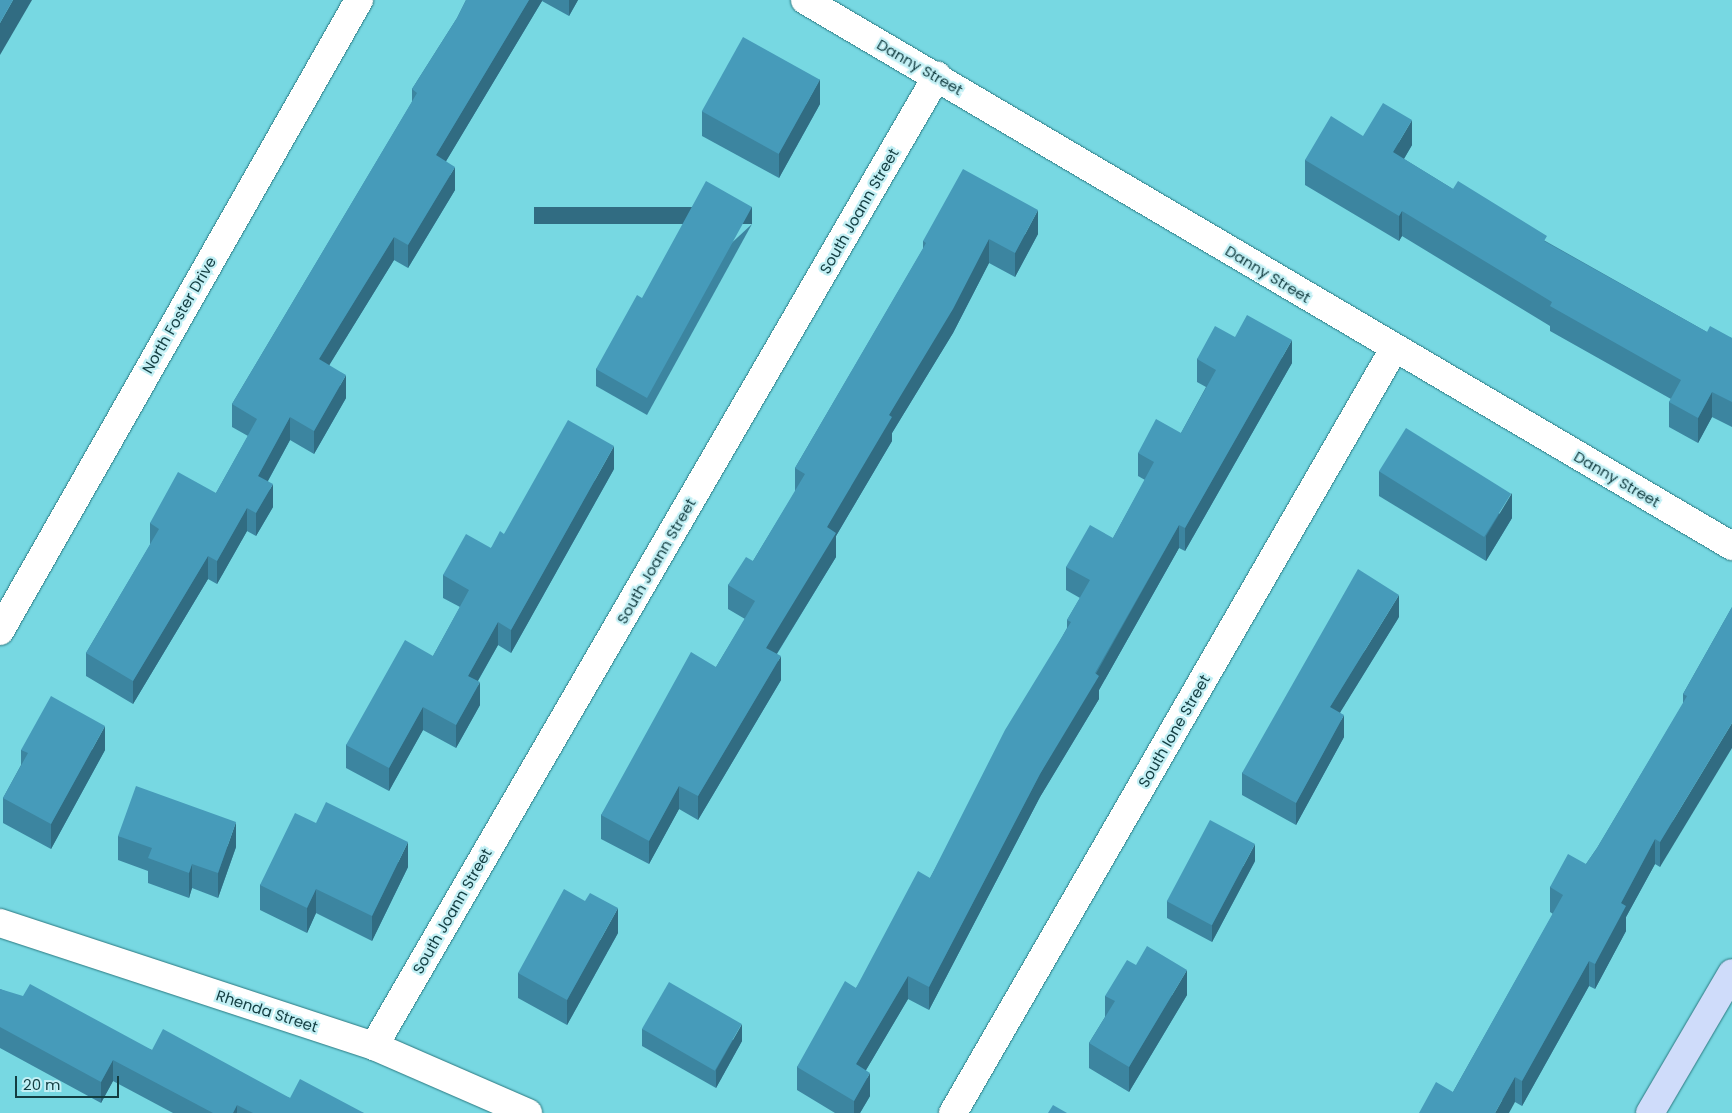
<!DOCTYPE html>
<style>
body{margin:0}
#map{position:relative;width:1732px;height:1113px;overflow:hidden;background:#77d8e2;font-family:Poppins,sans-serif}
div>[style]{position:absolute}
.roads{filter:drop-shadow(0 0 1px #2c7880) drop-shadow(0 0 1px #2c7880)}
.street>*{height:28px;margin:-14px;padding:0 14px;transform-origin:14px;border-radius:14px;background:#fff}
.secondary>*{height:28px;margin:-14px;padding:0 14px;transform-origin:14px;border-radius:14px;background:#cfdcfa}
.wall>*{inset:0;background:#3c85a0}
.shaded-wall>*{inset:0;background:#316c82;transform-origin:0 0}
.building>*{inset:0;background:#469bba;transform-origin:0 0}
span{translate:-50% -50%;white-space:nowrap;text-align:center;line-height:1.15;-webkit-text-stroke:4.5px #c3f0f5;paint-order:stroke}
.street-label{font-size:15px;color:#133d41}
.scale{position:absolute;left:15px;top:1076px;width:104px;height:22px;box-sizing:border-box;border:2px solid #133d41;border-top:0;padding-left:6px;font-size:15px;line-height:18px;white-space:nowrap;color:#133d41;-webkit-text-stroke:4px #c3f0f5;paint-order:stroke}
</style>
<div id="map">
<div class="roads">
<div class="street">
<div style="left:805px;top:0;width:1076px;rotate:30.5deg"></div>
<div style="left:0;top:631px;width:726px;rotate:-60.36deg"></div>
<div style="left:0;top:923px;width:394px;rotate:18.2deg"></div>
<div style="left:374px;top:1046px;width:168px;rotate:23.5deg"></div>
<div style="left:374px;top:1046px;width:1122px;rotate:-59.87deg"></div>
<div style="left:953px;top:1113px;width:882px;rotate:-60.01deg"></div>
</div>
<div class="secondary">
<div style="left:1650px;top:1113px;width:162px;rotate:-59.6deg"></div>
</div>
</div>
<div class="wall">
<div style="clip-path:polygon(466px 0,578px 0,569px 16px,542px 1px,446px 161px,455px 190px,408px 268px,394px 260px,329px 365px,346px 398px,314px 454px,290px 440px,268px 481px,273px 507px,256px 536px,247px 531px,217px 584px,208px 579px,133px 704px,86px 676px,86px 653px,150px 545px,150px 523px,216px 493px,248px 436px,232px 427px,232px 404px,412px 102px,412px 89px,457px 18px)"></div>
<div style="clip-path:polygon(820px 104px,779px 178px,702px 136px,702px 111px)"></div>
<div style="clip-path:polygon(1363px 136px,1412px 145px,1404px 159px,1453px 189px,1707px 332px,1732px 338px,1732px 427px,1712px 417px,1698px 443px,1669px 427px,1669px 402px,1671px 399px,1550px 331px,1550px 326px,1402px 236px,1399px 241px,1305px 185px,1305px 160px)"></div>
<div style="clip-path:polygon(752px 224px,647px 415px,596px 386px,596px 369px)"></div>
<div style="clip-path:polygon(1038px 234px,1015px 277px,989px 263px,953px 333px,892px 433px,892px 441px,836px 536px,836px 557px,777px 654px,781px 680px,698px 820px,679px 809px,649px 864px,601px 839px,601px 815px,716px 667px,745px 619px,728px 609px,728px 585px,753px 561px,795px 492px,795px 468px,923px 249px,923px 241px)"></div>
<div style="clip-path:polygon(1235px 337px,1292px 363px,1185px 551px,1179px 548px,1099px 690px,1099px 699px,1040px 797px,929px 1010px,908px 999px,866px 1070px,870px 1096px,860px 1113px,835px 1113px,797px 1090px,797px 1067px,856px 988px,930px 878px,1067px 628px,1067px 620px,1080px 598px,1066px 590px,1066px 567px,1113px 538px,1145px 480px,1138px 476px,1138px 453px,1181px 433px,1206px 387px,1197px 382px,1197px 359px)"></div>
<div style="clip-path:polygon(614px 469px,511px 653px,498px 645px,478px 681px,480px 705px,456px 748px,423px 730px,389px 791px,346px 768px,346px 745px,433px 656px,460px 607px,443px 598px,443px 575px,491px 548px,504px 534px)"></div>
<div style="clip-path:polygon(1379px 471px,1512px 518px,1486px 561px,1379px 496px)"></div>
<div style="clip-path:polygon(1732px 607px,1660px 867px,1655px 864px,1626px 917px,1626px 931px,1595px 989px,1589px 986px,1522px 1106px,1515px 1102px,1453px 1092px,1553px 914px,1550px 912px,1550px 887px,1586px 864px,1597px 848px,1683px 704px,1683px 694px)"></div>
<div style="clip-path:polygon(1399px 617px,1340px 712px,1344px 737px,1296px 825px,1242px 795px,1242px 773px)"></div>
<div style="clip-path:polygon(21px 750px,105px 750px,51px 849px,3px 823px,3px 798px,21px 765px)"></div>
<div style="clip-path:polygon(316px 823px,408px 867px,372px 941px,316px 913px,307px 933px,260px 910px,260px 885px)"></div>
<div style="clip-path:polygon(118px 836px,236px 847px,218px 898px,192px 888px,189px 898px,148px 883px,148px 871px,118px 860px)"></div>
<div style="clip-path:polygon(1255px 861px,1212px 942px,1167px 918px,1167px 901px)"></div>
<div style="clip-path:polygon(618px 933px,567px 1025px,518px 998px,518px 973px)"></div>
<div style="clip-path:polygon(0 989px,152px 1050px,290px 1098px,364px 1113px,173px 1113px,113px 1081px,101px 1103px,0 1048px)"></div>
<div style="clip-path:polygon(1187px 995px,1129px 1092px,1089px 1068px,1089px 1043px,1105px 1017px,1105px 996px)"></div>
<div style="clip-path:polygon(642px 1029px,742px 1041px,716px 1088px,642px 1046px)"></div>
</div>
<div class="shaded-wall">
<div style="clip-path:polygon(13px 0,32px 0,0 55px,0 23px)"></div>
<div style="clip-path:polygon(529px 0,542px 0,542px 1px,436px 178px,436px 155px)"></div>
<div style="clip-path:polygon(569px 0,578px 0,569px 16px)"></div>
<div style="clip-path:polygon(820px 79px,820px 104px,779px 178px,779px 153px)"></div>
<div style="clip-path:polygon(1412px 120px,1412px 145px,1393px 177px,1393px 152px)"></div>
<div style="clip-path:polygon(455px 167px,455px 190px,408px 268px,408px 245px)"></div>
<div style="left:752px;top:207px;width:17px;height:218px;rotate:90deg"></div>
<div style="clip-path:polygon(1038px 210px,1038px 234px,1015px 277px,1015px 253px)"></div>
<div style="clip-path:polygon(1402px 211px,1402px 236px,1399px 241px,1399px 216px)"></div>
<div style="clip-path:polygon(394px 237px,394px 260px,319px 382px,319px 359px)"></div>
<div style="clip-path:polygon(989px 239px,989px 263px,953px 333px,892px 433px,892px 441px,836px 536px,836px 557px,766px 671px,766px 648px,827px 527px,889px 415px)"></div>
<div style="clip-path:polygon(1292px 340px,1292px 363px,1185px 551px,1185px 528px)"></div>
<div style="clip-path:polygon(346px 375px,346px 398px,314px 454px,314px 431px)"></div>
<div style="clip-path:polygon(1712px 392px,1712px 417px,1698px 443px,1698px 418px)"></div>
<div style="clip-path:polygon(290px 417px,290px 440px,258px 499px,258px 476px)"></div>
<div style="clip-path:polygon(614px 446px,614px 469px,511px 653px,511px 630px)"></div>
<div style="clip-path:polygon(273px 484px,273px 507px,256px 536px,256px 513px)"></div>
<div style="clip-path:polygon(1512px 493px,1512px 518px,1486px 561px,1486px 536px)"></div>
<div style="clip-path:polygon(247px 508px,247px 531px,217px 584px,217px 561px)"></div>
<div style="clip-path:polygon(1179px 525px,1179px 548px,1099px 690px,1099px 699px,1040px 797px,929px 1010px,929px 987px,1040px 774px)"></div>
<div style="clip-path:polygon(208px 556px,208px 579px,133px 704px,133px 681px)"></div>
<div style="clip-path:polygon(1399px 595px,1399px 617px,1330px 729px,1330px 707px)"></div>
<div style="clip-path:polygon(498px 622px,498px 645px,468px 698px,468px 676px)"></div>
<div style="clip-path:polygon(781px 656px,781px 680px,698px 820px,698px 796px)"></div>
<div style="clip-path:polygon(480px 682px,480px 705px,456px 748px,456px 725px)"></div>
<div style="clip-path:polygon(423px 707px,423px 730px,389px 791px,389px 768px)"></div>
<div style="clip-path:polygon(1344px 715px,1344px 737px,1296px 825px,1296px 803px)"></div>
<div style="clip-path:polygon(1732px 723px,1732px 748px,1660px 867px,1660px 842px)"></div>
<div style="clip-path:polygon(105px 726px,105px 750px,51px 849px,51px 824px)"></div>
<div style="clip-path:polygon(679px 786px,679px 809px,649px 864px,649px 841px)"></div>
<div style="clip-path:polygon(236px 822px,236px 847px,218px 898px,218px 873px)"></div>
<div style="clip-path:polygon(1655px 839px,1655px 864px,1626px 917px,1626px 931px,1595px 989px,1595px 964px,1621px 903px)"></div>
<div style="clip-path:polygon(408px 842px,408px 867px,372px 941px,372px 916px)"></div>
<div style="clip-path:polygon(1255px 844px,1255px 861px,1212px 942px,1212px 925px)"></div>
<div style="clip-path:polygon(192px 864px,192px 888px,189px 898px,189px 873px)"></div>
<div style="clip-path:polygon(316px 889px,316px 913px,307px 933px,307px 908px)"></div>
<div style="clip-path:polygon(618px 908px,618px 933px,567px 1025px,567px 1000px)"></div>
<div style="clip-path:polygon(1589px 961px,1589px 986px,1522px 1106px,1522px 1081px)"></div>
<div style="clip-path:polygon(1187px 970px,1187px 995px,1129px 1092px,1129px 1067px)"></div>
<div style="clip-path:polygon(908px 976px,908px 999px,856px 1087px,856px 1064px)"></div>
<div style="clip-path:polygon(742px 1024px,742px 1041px,716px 1088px,716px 1070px)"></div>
<div style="clip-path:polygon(113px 1060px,113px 1081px,101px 1103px,101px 1082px)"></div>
<div style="clip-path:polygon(870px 1073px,870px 1096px,860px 1113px,854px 1113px,854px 1101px)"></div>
<div style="clip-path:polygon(1515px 1077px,1515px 1102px,1509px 1113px,1495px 1113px)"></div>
<div style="clip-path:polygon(237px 1105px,237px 1113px,233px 1113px)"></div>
</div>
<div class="building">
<div style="clip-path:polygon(0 0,13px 0,0 23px)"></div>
<div style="clip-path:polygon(466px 0,529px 0,436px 155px,455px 167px,408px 245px,394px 237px,319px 359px,346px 375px,314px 431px,290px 417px,258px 476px,273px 484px,256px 513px,247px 508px,217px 561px,208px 556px,133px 681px,86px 653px,159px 529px,150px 523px,178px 472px,216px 493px,257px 419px,232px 404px,417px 93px,412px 89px,457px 18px)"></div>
<div style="left:743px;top:37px;width:88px;height:85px;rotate:29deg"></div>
<div style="clip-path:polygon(1383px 103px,1412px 120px,1393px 152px,1453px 189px,1458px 181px,1547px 236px,1544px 241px,1707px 332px,1710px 326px,1732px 338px,1732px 402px,1712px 392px,1698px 418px,1669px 402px,1681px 380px,1550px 306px,1552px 302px,1402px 211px,1399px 216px,1305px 160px,1331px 116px,1363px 136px)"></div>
<div style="clip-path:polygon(963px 169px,1038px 210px,1015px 253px,989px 239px,953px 309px,889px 415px,892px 417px,827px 527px,836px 533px,766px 648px,781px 656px,698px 796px,679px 786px,649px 841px,601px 815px,691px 652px,716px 667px,755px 601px,728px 585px,746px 557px,753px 561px,805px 474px,795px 468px,926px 243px,923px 241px)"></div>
<div style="clip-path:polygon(706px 181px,752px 207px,647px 398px,596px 369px,637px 295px,642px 298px)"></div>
<div style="clip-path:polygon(1247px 315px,1292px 340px,1185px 528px,1179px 525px,1095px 673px,1099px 676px,1040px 774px,929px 987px,908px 976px,856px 1064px,870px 1073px,854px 1101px,797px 1067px,845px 981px,856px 988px,918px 871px,930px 878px,1005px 730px,1071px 622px,1067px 620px,1090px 580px,1066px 567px,1090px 525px,1113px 538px,1154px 462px,1138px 453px,1156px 419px,1181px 433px,1216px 370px,1197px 359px,1215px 326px,1235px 337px)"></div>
<div style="clip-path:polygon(568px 420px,614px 446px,511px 630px,498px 622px,468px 676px,480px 682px,456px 725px,423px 707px,389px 768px,346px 745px,405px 640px,433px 656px,469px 590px,443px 575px,466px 534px,491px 548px,500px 531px,504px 534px)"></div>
<div style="left:1406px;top:428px;width:124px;height:51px;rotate:32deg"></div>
<div style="clip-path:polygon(1358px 569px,1399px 595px,1330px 707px,1344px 715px,1296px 803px,1242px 773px)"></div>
<div style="clip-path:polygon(1732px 607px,1732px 723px,1660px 842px,1655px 839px,1621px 903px,1626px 906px,1595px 964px,1589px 961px,1522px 1081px,1515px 1077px,1495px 1113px,1419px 1113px,1436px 1082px,1453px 1092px,1563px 895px,1550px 887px,1568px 854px,1586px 864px,1597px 848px,1687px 696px,1683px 694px)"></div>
<div style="clip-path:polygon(51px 696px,105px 726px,51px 824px,3px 798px,28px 753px,21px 750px)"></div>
<div style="clip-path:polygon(136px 786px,236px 822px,218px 873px,192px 864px,189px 873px,148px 858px,152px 848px,118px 836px)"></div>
<div style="clip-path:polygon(326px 802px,408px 842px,372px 916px,316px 889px,307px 908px,260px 885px,295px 813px,316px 823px)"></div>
<div style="left:1210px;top:820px;width:51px;height:92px;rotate:28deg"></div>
<div style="clip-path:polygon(564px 889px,585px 901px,590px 893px,618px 908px,567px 1000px,518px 973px)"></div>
<div style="clip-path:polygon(1147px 946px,1187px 970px,1129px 1067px,1089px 1043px,1115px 1001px,1105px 996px,1127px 960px,1136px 965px)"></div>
<div style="left:669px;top:982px;width:84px;height:54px;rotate:30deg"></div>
<div style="clip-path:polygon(30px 984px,152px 1050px,163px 1029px,290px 1098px,300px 1079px,364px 1113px,253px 1113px,237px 1105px,233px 1113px,213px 1113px,113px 1060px,101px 1082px,0 1027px,0 989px,23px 996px)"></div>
<div style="clip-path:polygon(1053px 1105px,1067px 1113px,1048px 1113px)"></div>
</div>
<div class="street-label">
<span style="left:920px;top:67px;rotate:30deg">Danny Street</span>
<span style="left:859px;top:211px;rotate:-60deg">South Joann Street</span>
<span style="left:1268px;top:274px;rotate:31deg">Danny Street</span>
<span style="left:179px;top:315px;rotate:-60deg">North Foster Drive</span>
<span style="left:1617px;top:479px;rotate:30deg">Danny Street</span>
<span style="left:656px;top:561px;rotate:-60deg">South Joann Street</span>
<span style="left:1174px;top:731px;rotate:-60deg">South Ione Street</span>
<span style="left:452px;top:911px;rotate:-60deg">South Joann Street</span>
<span style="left:267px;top:1011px;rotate:18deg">Rhenda Street</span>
</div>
<div class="scale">20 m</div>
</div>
